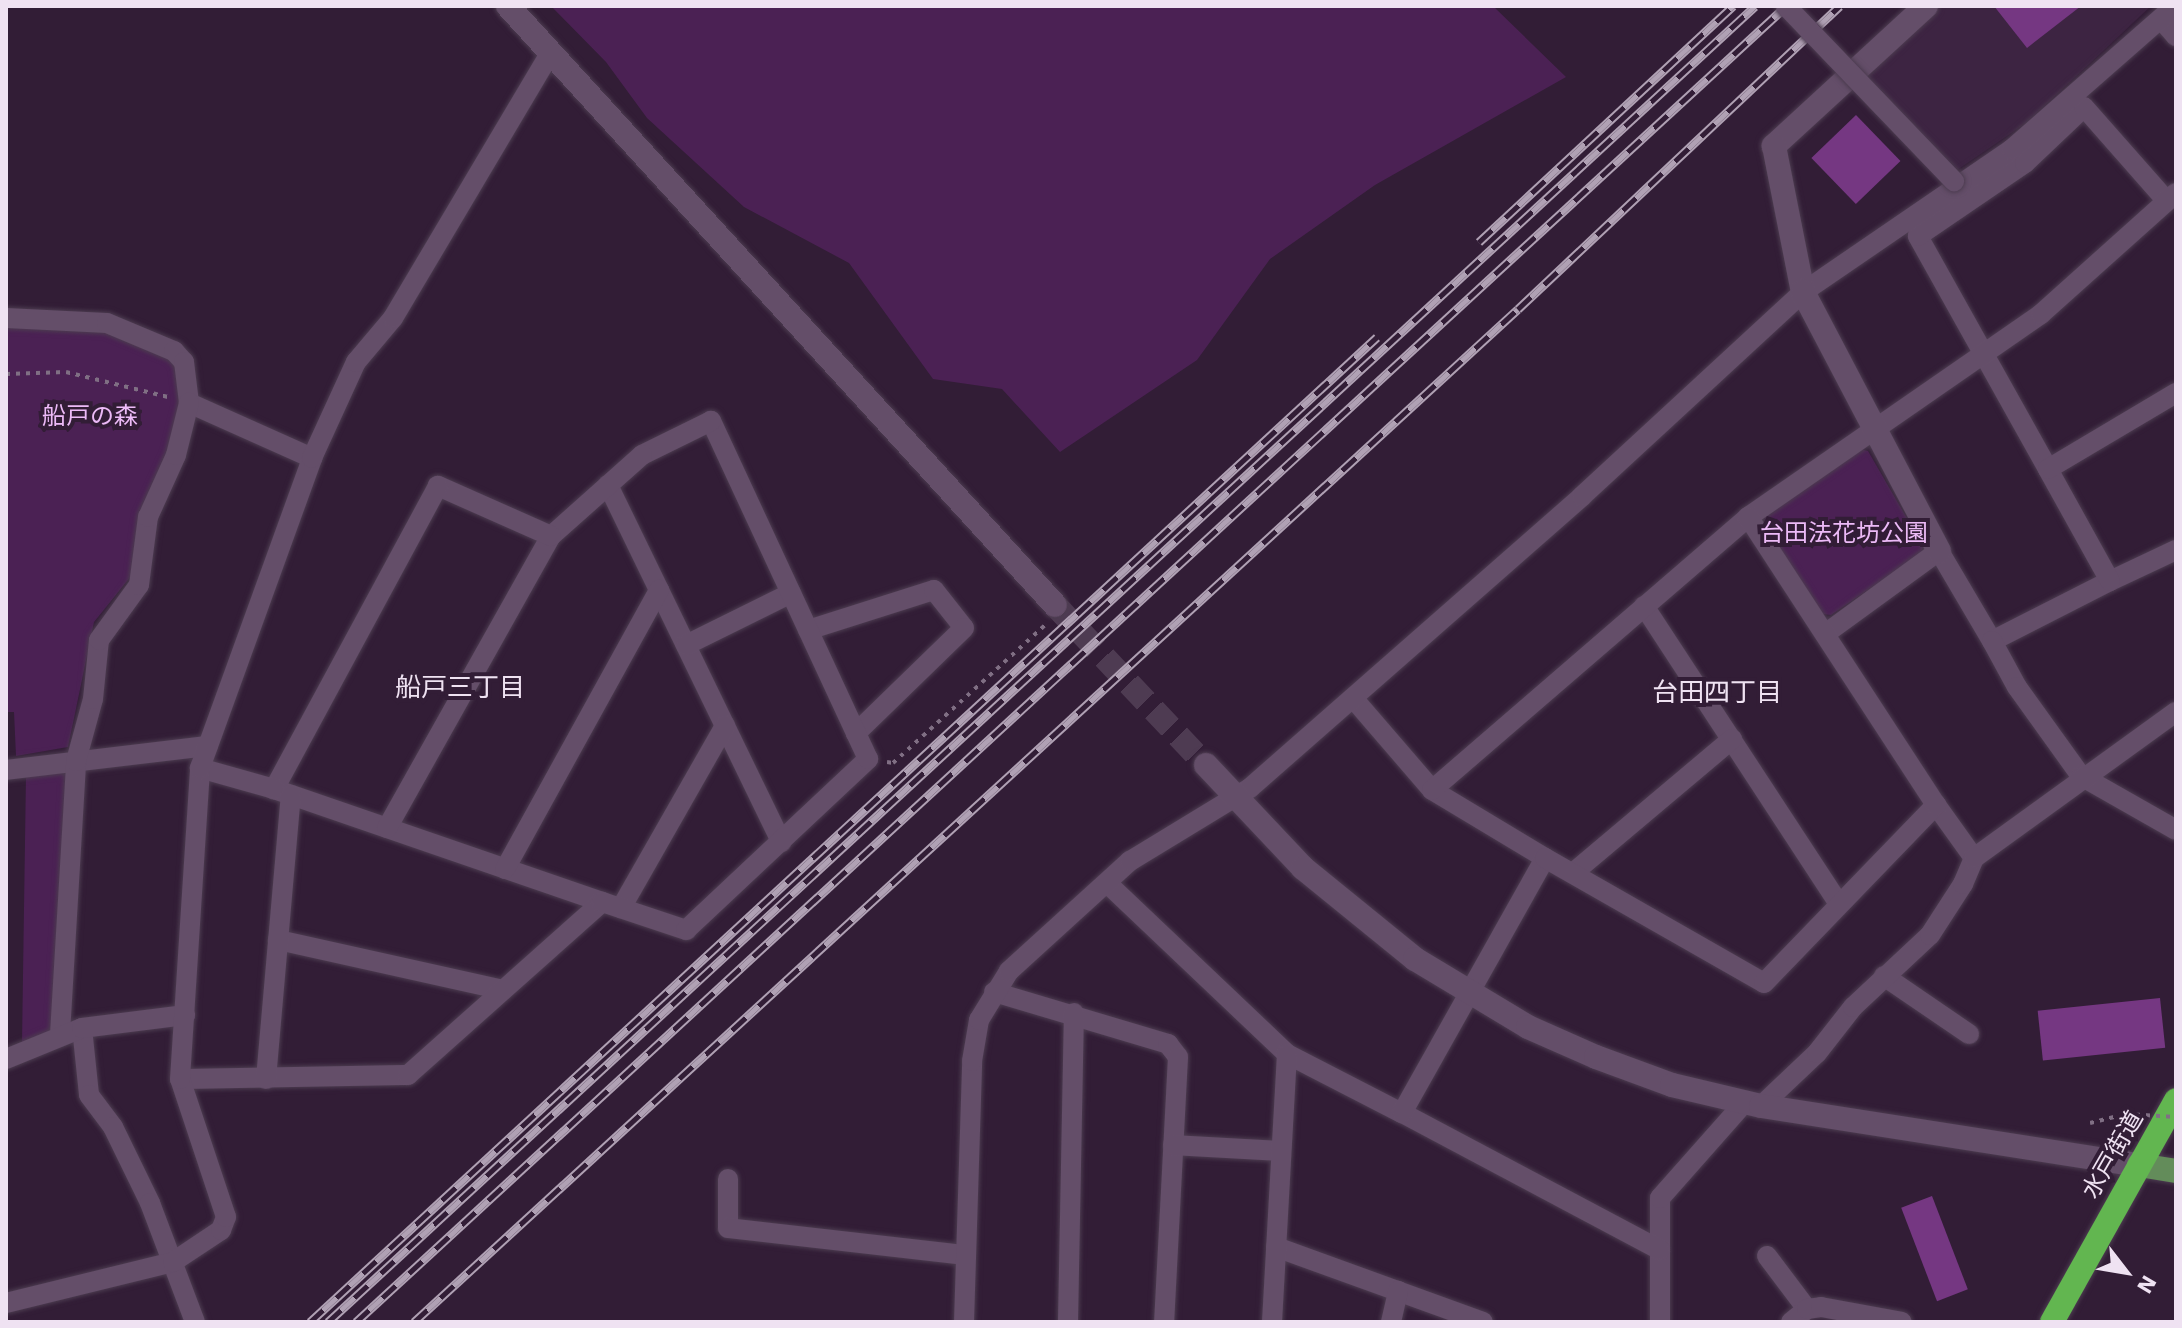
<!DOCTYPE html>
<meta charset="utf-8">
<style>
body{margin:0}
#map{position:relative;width:2182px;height:1328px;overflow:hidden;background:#321d36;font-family:"Work Sans","Noto Sans JP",sans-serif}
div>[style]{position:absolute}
.built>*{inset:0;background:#3d2442}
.green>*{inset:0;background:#4b2154}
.building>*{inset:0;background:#753782;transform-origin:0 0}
.secondary-tunnel>*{height:24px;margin-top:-12px;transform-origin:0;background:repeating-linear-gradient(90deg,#4e3b52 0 24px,transparent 0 36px)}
.path>*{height:4px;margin-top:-2px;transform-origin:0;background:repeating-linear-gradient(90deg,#806f84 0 4px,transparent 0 10px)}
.roads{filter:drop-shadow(0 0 2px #4c3c50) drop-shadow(0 0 2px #4c3c50)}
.street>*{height:20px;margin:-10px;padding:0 10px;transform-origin:10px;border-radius:10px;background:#644e69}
.secondary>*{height:24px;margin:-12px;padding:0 12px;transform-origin:12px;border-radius:12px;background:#644e69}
.primary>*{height:24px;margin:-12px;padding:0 12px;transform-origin:12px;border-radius:12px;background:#638c5a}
.highway>*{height:24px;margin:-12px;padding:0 12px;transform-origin:12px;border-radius:12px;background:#62b650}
.rail>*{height:9px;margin-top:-4.5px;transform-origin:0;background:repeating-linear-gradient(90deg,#321d36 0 18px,#b0a1b4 0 36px);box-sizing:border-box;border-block:2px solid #b0a1b4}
.path-bridge>*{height:4px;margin-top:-2px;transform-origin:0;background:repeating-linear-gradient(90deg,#806f84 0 4px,transparent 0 10px)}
.bridges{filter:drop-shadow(0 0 2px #4c3c50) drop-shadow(0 0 2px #4c3c50)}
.street-bridge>*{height:20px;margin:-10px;padding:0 10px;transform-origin:10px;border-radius:10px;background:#644e69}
span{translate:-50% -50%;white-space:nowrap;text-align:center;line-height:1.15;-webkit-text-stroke:8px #321d36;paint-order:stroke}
.park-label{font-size:24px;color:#ecbaf7}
.street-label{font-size:24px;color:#efe2f2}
.neighbourhood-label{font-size:26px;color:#efe2f2}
.frame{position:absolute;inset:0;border:8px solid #efe2f2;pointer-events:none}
.north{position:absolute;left:2086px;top:1232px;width:80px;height:80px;-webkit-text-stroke:6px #321d36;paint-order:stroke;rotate:121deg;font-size:22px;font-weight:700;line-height:32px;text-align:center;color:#efe2f2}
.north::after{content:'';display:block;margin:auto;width:28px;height:36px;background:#efe2f2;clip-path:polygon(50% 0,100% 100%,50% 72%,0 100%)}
</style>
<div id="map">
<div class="built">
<div style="clip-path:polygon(1940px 6px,2151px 6px,2026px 123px,1954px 172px,1864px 76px)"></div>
</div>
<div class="green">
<div style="clip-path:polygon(551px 6px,1493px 6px,1566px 77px,1375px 185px,1270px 259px,1197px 360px,1060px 452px,1002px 389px,933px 379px,849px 263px,744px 207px,647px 118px,606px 62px)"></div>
<div style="clip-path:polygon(6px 324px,105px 330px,163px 353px,178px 369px,184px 405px,136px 570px,94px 622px,68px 747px,16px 756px,14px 712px,6px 712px)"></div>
<div style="clip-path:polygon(1860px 449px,1868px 451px,1923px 546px,1921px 554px,1831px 615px,1822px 614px,1764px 525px,1766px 515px)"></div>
<div style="clip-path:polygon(70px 768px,55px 1030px,22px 1043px,26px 775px)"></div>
</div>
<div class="building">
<div style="clip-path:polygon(1994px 6px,2081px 6px,2027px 48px)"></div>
<div style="left:1856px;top:115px;width:64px;height:62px;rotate:46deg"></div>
<div style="left:2160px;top:998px;width:50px;height:123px;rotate:84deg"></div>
<div style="left:1932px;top:1196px;width:100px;height:33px;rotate:69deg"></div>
</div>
<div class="secondary-tunnel">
<div style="left:1055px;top:605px;width:220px;rotate:46.7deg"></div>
</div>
<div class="path">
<div style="left:6px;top:374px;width:60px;rotate:-1.9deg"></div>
<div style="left:66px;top:372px;width:105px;rotate:13.8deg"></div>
<div style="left:887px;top:762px;width:6px;rotate:9deg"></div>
<div style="left:893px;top:763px;width:205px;rotate:-42.2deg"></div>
<div style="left:2090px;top:1123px;width:37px;rotate:-14deg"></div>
</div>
<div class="roads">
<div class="street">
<div style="left:2161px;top:19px;width:23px;rotate:49deg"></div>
<div style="left:6px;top:318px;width:101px;rotate:2.8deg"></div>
<div style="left:107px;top:323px;width:73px;rotate:22.7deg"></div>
<div style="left:174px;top:351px;width:15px;rotate:48deg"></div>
<div style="left:184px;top:362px;width:41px;rotate:83deg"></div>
<div style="left:189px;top:403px;width:135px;rotate:24.1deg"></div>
<div style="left:2048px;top:469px;width:267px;rotate:-119.2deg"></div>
<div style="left:1918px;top:236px;width:130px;rotate:-34.3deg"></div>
<div style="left:2025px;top:163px;width:81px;rotate:-43.5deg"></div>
<div style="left:2084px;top:107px;width:125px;rotate:48.6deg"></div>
<div style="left:608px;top:485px;width:397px;rotate:64.1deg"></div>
<div style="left:2110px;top:581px;width:73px;rotate:-25.2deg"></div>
<div style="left:1644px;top:606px;width:356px;rotate:56.8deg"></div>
<div style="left:808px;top:630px;width:132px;rotate:-17.6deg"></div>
<div style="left:934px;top:590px;width:48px;rotate:51.7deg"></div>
<div style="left:964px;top:628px;width:151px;rotate:135.8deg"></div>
<div style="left:1825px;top:634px;width:141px;rotate:-36.1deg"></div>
<div style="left:1939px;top:551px;width:104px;rotate:59.5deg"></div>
<div style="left:1992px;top:641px;width:132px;rotate:-27deg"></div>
<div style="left:2110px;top:581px;width:128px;rotate:-119deg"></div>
<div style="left:2048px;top:469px;width:149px;rotate:-30.7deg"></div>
<div style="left:1992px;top:641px;width:52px;rotate:61.5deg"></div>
<div style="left:2017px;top:687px;width:110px;rotate:54.3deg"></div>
<div style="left:2081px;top:776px;width:109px;rotate:29.6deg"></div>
<div style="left:686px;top:645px;width:117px;rotate:-26.3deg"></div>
<div style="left:1353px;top:698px;width:121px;rotate:49.3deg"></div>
<div style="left:1432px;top:790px;width:132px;rotate:31deg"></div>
<div style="left:6px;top:770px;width:203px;rotate:-6.8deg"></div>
<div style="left:274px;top:789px;width:347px;rotate:19deg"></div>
<div style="left:1432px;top:790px;width:418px;rotate:-40.8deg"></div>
<div style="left:1748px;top:517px;width:356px;rotate:-34.7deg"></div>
<div style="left:2041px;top:314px;width:181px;rotate:-41.9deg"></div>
<div style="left:1936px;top:805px;width:65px;rotate:54.4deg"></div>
<div style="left:387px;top:828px;width:335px;rotate:-60.7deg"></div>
<div style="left:505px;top:869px;width:319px;rotate:-61.1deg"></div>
<div style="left:1573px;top:873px;width:208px;rotate:-40.1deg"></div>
<div style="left:1107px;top:883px;width:248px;rotate:43.5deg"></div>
<div style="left:1287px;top:1054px;width:129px;rotate:27.2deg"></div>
<div style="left:621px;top:908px;width:210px;rotate:-60.3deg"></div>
<div style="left:278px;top:940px;width:230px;rotate:12.5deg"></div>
<div style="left:1884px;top:976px;width:103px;rotate:34.3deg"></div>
<div style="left:994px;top:992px;width:182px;rotate:16.6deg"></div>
<div style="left:1168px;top:1044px;width:16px;rotate:52deg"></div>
<div style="left:1178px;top:1057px;width:265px;rotate:93deg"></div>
<div style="left:82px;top:1028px;width:67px;rotate:84deg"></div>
<div style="left:89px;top:1095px;width:40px;rotate:53deg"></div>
<div style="left:113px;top:1127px;width:85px;rotate:64deg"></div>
<div style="left:150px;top:1203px;width:127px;rotate:69.3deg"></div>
<div style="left:60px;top:1034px;width:273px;rotate:-86.6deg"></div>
<div style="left:76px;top:761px;width:64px;rotate:-74.7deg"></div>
<div style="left:93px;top:699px;width:59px;rotate:-84.2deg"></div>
<div style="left:99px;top:640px;width:68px;rotate:-54deg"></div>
<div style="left:139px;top:585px;width:69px;rotate:-82.5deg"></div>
<div style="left:148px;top:517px;width:68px;rotate:-65.7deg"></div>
<div style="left:176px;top:455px;width:54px;rotate:-76deg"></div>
<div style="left:6px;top:1059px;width:82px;rotate:-22.2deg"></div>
<div style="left:82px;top:1028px;width:104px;rotate:-7.2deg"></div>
<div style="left:180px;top:1079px;width:228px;rotate:-1deg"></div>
<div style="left:408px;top:1075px;width:260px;rotate:-41.7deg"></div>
<div style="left:602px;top:902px;width:89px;rotate:18.4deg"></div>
<div style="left:686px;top:930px;width:250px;rotate:-43.2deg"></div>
<div style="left:868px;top:759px;width:373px;rotate:-114.9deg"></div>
<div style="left:711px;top:421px;width:77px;rotate:153.8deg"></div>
<div style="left:642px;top:455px;width:122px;rotate:138.3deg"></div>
<div style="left:551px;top:536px;width:124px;rotate:-156.1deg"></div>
<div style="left:438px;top:486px;width:345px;rotate:118.4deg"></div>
<div style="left:274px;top:789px;width:77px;rotate:-164.2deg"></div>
<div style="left:266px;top:1079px;width:285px;rotate:-85deg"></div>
<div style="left:1761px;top:1106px;width:77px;rotate:-43.4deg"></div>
<div style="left:1817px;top:1053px;width:58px;rotate:-52deg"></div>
<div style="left:1853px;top:1007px;width:105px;rotate:-43.1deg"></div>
<div style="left:1930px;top:935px;width:61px;rotate:-57.1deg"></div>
<div style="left:1963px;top:884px;width:28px;rotate:-67deg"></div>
<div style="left:1974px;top:858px;width:249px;rotate:-35.9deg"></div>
<div style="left:1173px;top:1145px;width:107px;rotate:3.2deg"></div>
<div style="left:728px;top:1179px;width:49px;rotate:90deg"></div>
<div style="left:728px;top:1228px;width:238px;rotate:6.5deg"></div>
<div style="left:1276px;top:1247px;width:220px;rotate:19.9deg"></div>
<div style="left:1660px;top:1250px;width:52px;rotate:-90deg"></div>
<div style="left:1660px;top:1198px;width:128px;rotate:-48.5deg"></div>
<div style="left:1767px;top:1256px;width:66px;rotate:53deg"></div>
<div style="left:6px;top:1303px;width:172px;rotate:-13.8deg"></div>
<div style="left:173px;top:1262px;width:58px;rotate:-33.7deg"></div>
<div style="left:221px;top:1230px;width:14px;rotate:-69deg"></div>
<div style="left:226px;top:1217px;width:145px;rotate:-108.4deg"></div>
<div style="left:180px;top:1079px;width:312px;rotate:-86.3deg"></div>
<div style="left:200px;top:768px;width:330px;rotate:-70.1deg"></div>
<div style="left:312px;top:458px;width:106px;rotate:-65.4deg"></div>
<div style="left:356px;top:362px;width:57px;rotate:-49.9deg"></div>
<div style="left:393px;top:318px;width:309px;rotate:-59.3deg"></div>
<div style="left:964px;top:1322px;width:261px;rotate:-88.2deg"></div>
<div style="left:972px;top:1061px;width:42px;rotate:-80.3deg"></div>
<div style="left:979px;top:1020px;width:57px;rotate:-58.5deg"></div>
<div style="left:1009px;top:971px;width:164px;rotate:-42.3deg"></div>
<div style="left:1130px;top:861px;width:140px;rotate:-31.3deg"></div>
<div style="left:1250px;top:788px;width:442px;rotate:-41.3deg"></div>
<div style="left:1582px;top:496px;width:301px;rotate:-42.7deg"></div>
<div style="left:1803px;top:292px;width:253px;rotate:-34.4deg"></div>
<div style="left:2012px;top:149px;width:217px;rotate:-41.3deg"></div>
<div style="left:1068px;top:1322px;width:309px;rotate:-88.9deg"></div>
<div style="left:1272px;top:1322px;width:268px;rotate:-86.8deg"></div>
<div style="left:1391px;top:1322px;width:32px;rotate:-77deg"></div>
<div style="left:1660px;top:1322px;width:72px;rotate:-90deg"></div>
<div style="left:1660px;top:1250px;width:292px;rotate:-152deg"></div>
<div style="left:1402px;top:1113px;width:292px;rotate:-60.7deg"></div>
<div style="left:1545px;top:858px;width:252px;rotate:29.7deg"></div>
<div style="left:1764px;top:983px;width:248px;rotate:-46deg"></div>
<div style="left:1936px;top:805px;width:344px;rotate:-123.1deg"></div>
<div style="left:1791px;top:1322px;width:21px;rotate:-39deg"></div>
<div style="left:1807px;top:1309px;width:14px;rotate:-8deg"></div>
<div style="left:1821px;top:1307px;width:82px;rotate:10.5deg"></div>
</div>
<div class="secondary">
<div style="left:508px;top:6px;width:811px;rotate:47.6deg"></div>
<div style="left:1926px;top:6px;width:207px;rotate:137.4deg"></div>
<div style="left:1774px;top:146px;width:149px;rotate:78.8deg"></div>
<div style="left:1803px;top:292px;width:293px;rotate:62.3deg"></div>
<div style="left:1206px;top:765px;width:141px;rotate:46.7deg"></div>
<div style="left:1303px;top:868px;width:144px;rotate:39.1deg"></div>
<div style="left:1415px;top:959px;width:132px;rotate:31deg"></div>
<div style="left:1528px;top:1027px;width:74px;rotate:23.8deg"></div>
<div style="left:1596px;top:1057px;width:81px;rotate:20.2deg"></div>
<div style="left:1672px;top:1085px;width:91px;rotate:13.3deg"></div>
<div style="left:1761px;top:1106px;width:383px;rotate:8.9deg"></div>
</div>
<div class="primary">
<div style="left:2139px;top:1165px;width:37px;rotate:9deg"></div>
</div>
<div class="highway">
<div style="left:2052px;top:1322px;width:254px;rotate:-60.8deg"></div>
</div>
</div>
<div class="rail">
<div style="left:1479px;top:242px;width:347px;rotate:-42.9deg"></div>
<div style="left:310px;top:1322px;width:1452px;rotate:-42.71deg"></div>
<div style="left:328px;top:1322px;width:1941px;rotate:-42.68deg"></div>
<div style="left:356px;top:1322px;width:1943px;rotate:-42.62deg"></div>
<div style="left:414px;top:1322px;width:1498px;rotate:-42.54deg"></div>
<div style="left:1518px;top:309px;width:442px;rotate:-43.3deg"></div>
</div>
<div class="path-bridge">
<div style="left:2126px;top:1114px;width:50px;rotate:3.4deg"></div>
</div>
<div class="bridges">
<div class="street-bridge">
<div style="left:1786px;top:6px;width:243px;rotate:46.2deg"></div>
</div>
</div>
<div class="park-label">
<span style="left:90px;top:417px">船戸の森</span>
<span style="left:1844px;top:534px">台田法花坊公園</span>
</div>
<div class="street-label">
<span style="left:2113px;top:1155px;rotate:-60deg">水戸街道</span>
</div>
<div class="neighbourhood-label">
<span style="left:460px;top:688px">船戸三丁目</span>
<span style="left:1717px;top:693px">台田四丁目</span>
</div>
<div class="frame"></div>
<div class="north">N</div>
</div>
